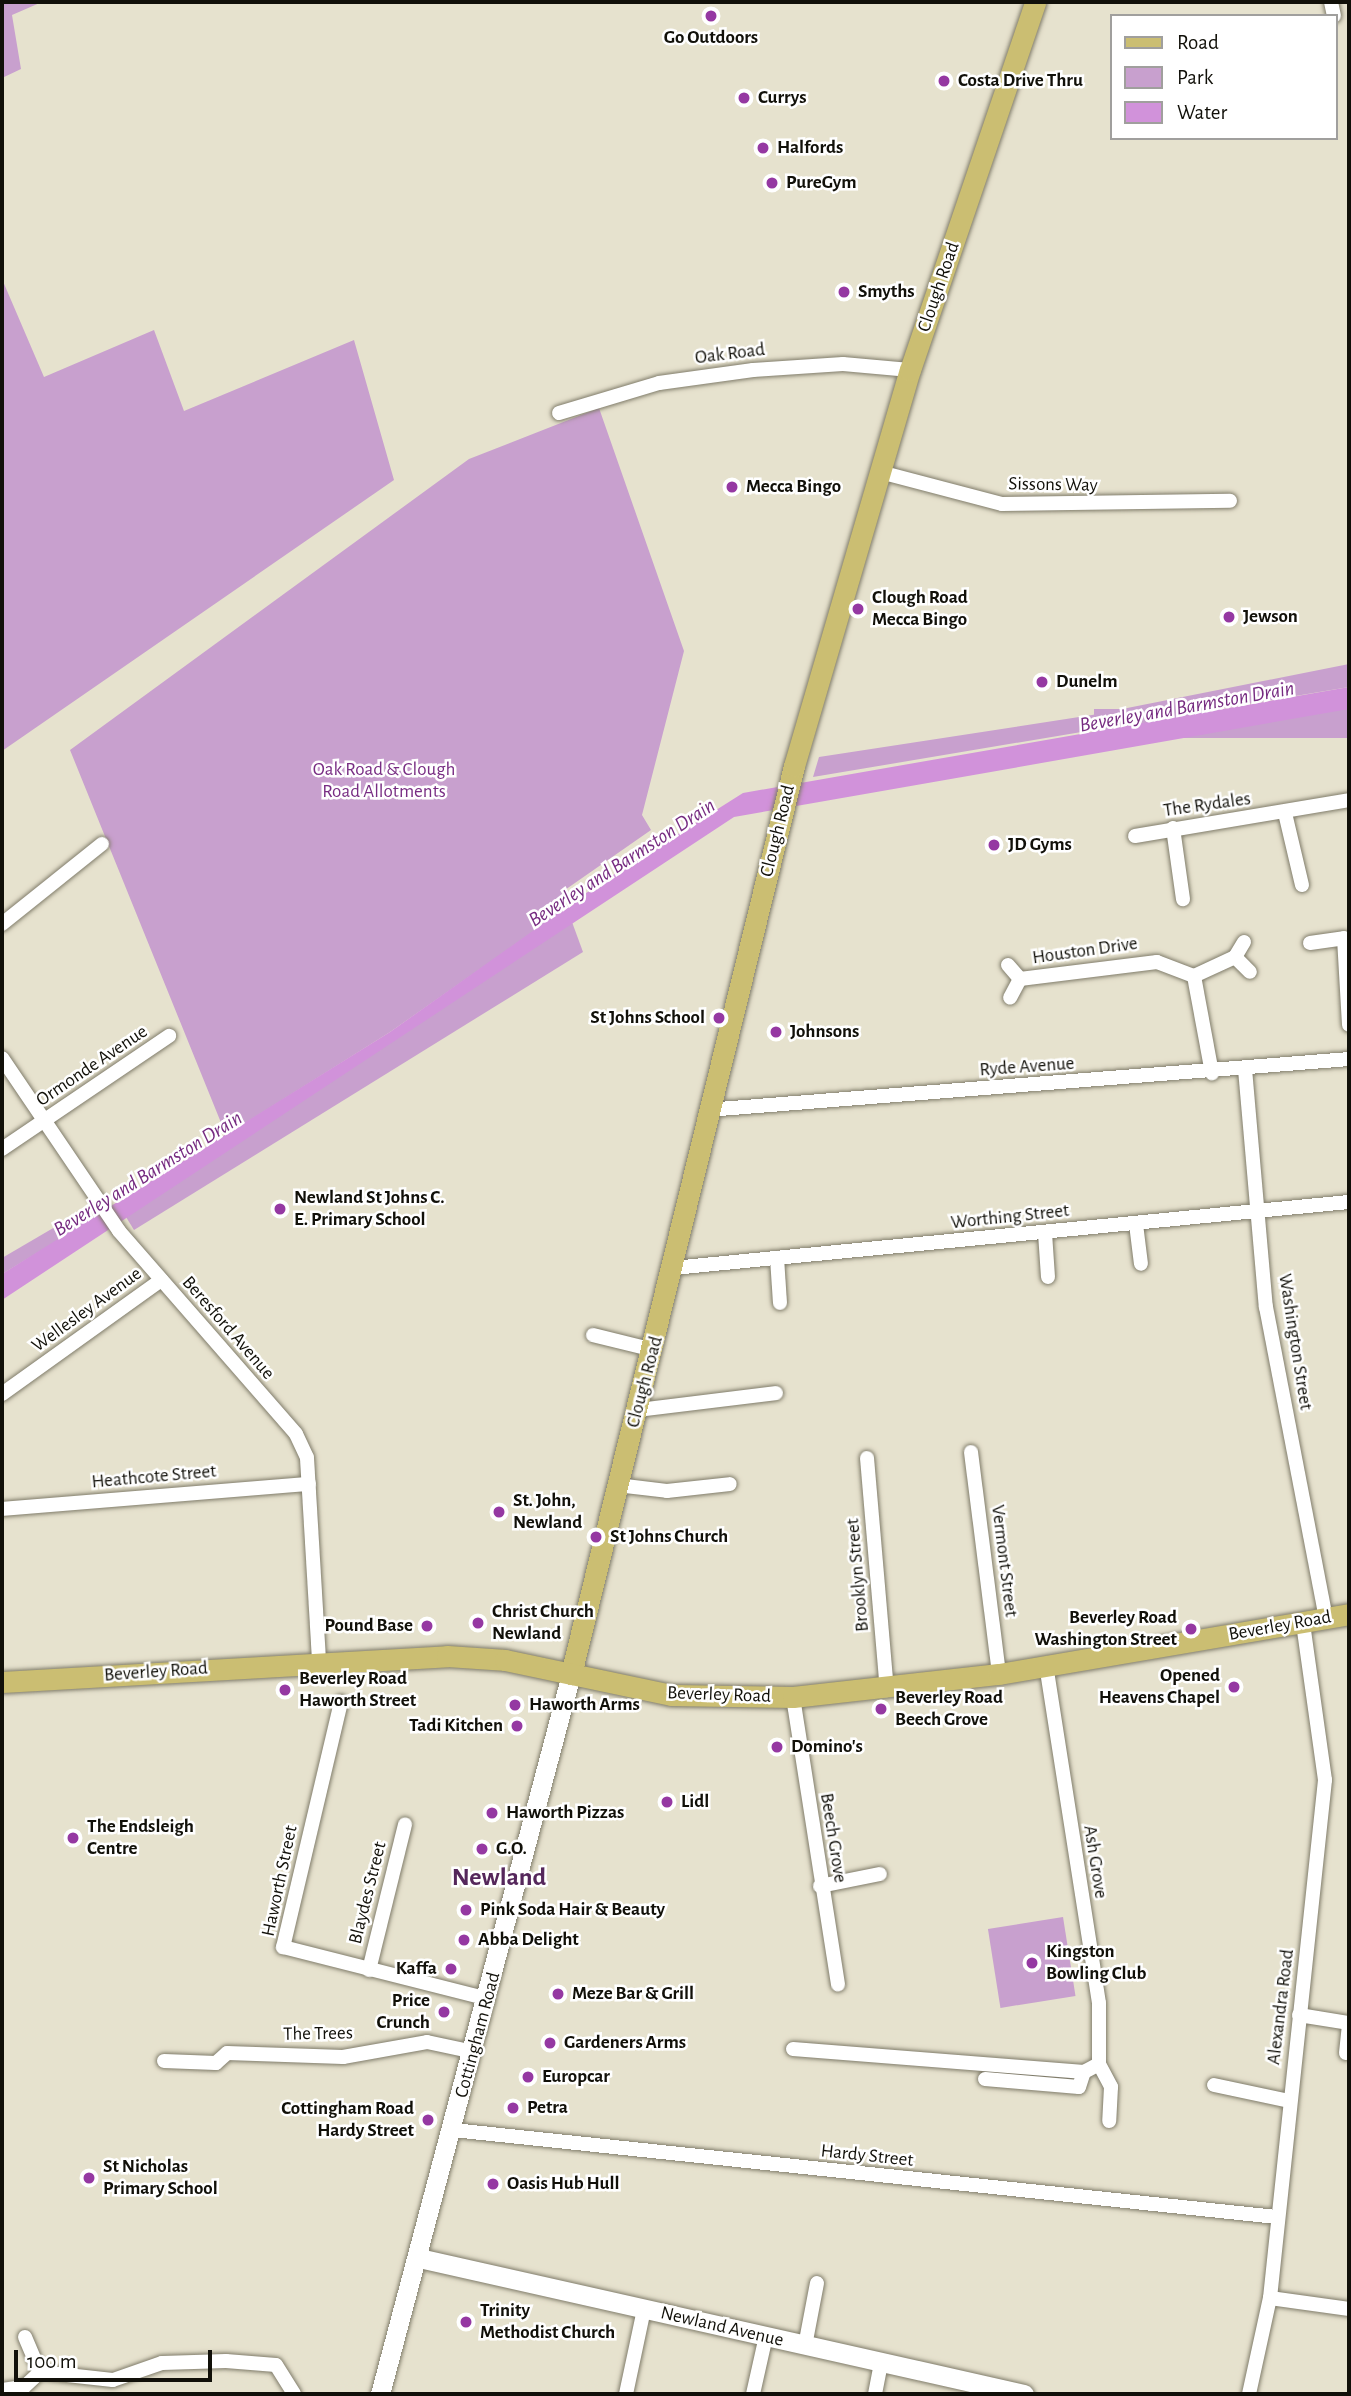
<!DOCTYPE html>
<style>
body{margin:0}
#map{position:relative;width:1351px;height:2396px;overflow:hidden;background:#e6e2ce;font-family:"Alegreya Sans",sans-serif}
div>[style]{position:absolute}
.green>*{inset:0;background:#c8a0ce;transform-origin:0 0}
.water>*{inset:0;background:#d192da}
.roads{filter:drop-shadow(0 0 2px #807c6a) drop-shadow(0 0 2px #807c6a)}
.street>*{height:14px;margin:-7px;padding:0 7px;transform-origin:7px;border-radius:7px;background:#fff}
.secondary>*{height:19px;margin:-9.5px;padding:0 9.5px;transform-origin:9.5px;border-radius:9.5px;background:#fff}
.primary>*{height:21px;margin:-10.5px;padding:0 10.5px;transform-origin:10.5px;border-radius:10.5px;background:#cbbe72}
.dots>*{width:19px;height:19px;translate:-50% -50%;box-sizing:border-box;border:4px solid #fff;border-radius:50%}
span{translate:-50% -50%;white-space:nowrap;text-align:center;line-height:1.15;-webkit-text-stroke:5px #fff;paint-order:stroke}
.poi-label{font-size:19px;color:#111009;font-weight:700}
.left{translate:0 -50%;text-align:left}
.right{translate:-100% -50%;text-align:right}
.street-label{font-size:19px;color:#111009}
.park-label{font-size:19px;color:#782d83}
.water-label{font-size:21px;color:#762b80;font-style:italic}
.district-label{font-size:26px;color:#55275b;font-weight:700}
.frame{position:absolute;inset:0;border:4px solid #111009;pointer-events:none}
.legend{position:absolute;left:1110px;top:14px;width:228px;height:126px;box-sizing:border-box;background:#fff;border:2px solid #a09f9d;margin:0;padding:9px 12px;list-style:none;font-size:21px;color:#111009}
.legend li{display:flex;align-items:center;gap:14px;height:35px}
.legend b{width:35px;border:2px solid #a09f9d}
.scale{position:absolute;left:14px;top:2350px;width:198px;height:32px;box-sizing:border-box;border:4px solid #111009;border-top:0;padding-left:9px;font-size:21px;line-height:24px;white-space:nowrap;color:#111009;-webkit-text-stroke:5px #fff;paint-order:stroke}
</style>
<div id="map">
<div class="green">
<div style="clip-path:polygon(2px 2px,42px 2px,12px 15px,21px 69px,2px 78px)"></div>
<div style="clip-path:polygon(2px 279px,44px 377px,154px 330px,184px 411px,354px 340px,394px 480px,2px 751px)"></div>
<div style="clip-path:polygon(599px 408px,684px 651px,642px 815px,651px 830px,562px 892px,567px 908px,390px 1032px,226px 1135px,70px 750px,469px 459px)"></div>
<div style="clip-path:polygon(1349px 664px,1349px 687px,813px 777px,819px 757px,1092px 715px)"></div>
<div style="left:1349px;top:709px;width:29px;height:255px;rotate:90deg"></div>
<div style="clip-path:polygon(572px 922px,583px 952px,134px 1230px,126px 1217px)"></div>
<div style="clip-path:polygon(84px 1210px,90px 1221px,2px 1274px,2px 1258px)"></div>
<div style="left:1063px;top:1917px;width:80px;height:76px;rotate:81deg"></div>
</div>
<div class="water">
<div style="clip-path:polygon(1349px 687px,1349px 709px,734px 817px,2px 1300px,2px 1274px,390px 1032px,599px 884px,743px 793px)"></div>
</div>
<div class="roads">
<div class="street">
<div style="left:1331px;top:2px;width:14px;rotate:78deg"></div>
<div style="left:559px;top:413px;width:104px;rotate:-16.7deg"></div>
<div style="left:659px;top:383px;width:95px;rotate:-7.9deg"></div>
<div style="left:753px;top:370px;width:90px;rotate:-3.8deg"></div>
<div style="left:843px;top:364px;width:67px;rotate:5.1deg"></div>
<div style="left:880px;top:472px;width:126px;rotate:14.7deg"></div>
<div style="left:1002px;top:504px;width:228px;rotate:-0.8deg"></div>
<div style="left:1285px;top:813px;width:74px;rotate:76.7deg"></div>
<div style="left:1173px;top:828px;width:72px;rotate:82deg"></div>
<div style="left:1135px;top:836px;width:217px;rotate:-9.5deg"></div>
<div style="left:2px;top:924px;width:128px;rotate:-38.7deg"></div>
<div style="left:1244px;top:942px;width:17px;rotate:121deg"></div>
<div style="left:1235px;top:957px;width:21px;rotate:45deg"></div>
<div style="left:1310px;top:943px;width:34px;rotate:-8deg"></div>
<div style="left:1344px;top:938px;width:87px;rotate:86.7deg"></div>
<div style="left:1008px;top:965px;width:18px;rotate:49deg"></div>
<div style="left:1020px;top:979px;width:21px;rotate:118deg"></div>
<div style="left:1194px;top:976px;width:45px;rotate:-24.9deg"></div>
<div style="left:1020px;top:979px;width:138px;rotate:-7.1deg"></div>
<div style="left:1157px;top:962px;width:40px;rotate:21deg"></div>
<div style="left:1194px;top:976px;width:99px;rotate:79.5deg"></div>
<div style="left:2px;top:1058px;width:209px;rotate:55.9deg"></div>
<div style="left:119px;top:1231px;width:269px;rotate:48.9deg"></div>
<div style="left:296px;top:1434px;width:26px;rotate:65deg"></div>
<div style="left:307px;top:1458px;width:204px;rotate:86.6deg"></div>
<div style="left:1245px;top:1069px;width:239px;rotate:85deg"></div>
<div style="left:1266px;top:1307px;width:318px;rotate:79.1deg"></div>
<div style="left:707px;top:1110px;width:644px;rotate:-4.54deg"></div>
<div style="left:2px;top:1149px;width:202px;rotate:-34.1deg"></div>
<div style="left:1136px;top:1224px;width:40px;rotate:82.9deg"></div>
<div style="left:1045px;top:1233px;width:44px;rotate:86.1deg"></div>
<div style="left:777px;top:1258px;width:45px;rotate:86.2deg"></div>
<div style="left:673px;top:1268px;width:679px;rotate:-5.58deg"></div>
<div style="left:593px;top:1335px;width:63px;rotate:13.8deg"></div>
<div style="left:2px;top:1394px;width:196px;rotate:-35.6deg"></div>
<div style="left:638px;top:1410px;width:139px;rotate:-7deg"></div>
<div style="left:971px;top:1452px;width:224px;rotate:82.8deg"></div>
<div style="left:867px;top:1458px;width:233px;rotate:85.1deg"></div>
<div style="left:617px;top:1485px;width:50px;rotate:6.8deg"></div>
<div style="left:667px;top:1491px;width:63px;rotate:-6.3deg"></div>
<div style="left:2px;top:1509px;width:308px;rotate:-4.7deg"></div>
<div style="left:793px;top:1697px;width:291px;rotate:81.1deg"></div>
<div style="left:341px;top:1702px;width:252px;rotate:103.3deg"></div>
<div style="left:283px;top:1947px;width:211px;rotate:14.2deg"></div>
<div style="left:820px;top:1886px;width:61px;rotate:-11.3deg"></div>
<div style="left:369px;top:1970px;width:150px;rotate:-76.1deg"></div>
<div style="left:1299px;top:2015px;width:51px;rotate:9.1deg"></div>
<div style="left:793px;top:2049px;width:292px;rotate:4.5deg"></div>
<div style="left:1084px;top:2072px;width:17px;rotate:-28deg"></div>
<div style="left:1099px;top:2064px;width:61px;rotate:-90deg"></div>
<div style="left:1099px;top:2003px;width:341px;rotate:-98.9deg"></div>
<div style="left:1346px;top:2053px;width:30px;rotate:-84deg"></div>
<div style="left:164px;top:2061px;width:52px;rotate:2.2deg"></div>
<div style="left:216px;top:2063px;width:15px;rotate:-42deg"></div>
<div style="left:227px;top:2053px;width:116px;rotate:2deg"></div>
<div style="left:343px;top:2057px;width:85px;rotate:-10.1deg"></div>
<div style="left:427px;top:2042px;width:48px;rotate:12deg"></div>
<div style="left:1099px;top:2064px;width:26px;rotate:62deg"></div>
<div style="left:1111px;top:2087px;width:34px;rotate:93deg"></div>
<div style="left:985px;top:2079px;width:94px;rotate:4.9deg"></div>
<div style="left:1079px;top:2087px;width:16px;rotate:-72deg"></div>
<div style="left:1214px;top:2085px;width:77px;rotate:12deg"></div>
<div style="left:453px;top:2130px;width:829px;rotate:6.03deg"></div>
<div style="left:1270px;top:2298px;width:80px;rotate:7.9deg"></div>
<div style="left:25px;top:2337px;width:38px;rotate:67deg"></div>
<div style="left:805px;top:2346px;width:64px;rotate:-79.2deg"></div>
<div style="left:2px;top:2390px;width:22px;rotate:-8deg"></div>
<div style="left:24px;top:2387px;width:22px;rotate:-43deg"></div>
<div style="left:40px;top:2372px;width:73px;rotate:6.3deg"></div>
<div style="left:113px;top:2380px;width:52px;rotate:-19.1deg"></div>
<div style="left:162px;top:2363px;width:64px;rotate:-1.8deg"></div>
<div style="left:226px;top:2361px;width:50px;rotate:4.6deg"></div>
<div style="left:276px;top:2365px;width:34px;rotate:58deg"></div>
<div style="left:626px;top:2394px;width:87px;rotate:-78deg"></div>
<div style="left:753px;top:2394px;width:59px;rotate:-77.4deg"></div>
<div style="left:875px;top:2394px;width:33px;rotate:-79deg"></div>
<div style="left:1249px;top:2394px;width:98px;rotate:-77.7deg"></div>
<div style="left:1270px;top:2298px;width:521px;rotate:-83.94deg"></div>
<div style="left:1325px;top:1780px;width:158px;rotate:-98deg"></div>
</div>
<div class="secondary">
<div style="left:419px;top:2258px;width:620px;rotate:12.67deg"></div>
<div style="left:380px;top:2394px;width:745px;rotate:-75.14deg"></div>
</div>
<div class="primary">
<div style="left:571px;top:1674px;width:935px;rotate:-76.2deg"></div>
<div style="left:794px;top:766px;width:413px;rotate:-73.7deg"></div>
<div style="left:910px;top:370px;width:389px;rotate:-71.2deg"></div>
<div style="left:2px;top:1682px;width:446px;rotate:-3.3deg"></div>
<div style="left:447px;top:1656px;width:58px;rotate:3.9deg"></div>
<div style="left:505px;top:1660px;width:170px;rotate:11.9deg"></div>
<div style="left:671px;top:1695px;width:122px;rotate:0.9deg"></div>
<div style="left:793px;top:1697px;width:207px;rotate:-6.4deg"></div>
<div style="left:999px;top:1674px;width:355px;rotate:-9.7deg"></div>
</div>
</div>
<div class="dots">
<div style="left:711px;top:16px;background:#9538a2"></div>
<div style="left:944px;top:81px;background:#9538a2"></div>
<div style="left:744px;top:98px;background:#9538a2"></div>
<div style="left:763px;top:148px;background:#9538a2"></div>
<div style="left:772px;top:183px;background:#9538a2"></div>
<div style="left:844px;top:292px;background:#9538a2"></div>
<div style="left:732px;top:487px;background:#9538a2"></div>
<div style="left:858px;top:609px;background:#9538a2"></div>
<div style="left:1229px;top:617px;background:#9538a2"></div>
<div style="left:1042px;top:682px;background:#9538a2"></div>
<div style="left:994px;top:845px;background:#9538a2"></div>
<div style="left:719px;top:1018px;background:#9538a2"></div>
<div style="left:776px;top:1032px;background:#9538a2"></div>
<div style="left:280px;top:1209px;background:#9538a2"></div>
<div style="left:499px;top:1512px;background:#9538a2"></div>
<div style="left:596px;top:1537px;background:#9538a2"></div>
<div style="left:478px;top:1623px;background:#9538a2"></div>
<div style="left:427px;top:1626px;background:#9538a2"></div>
<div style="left:1191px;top:1629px;background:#9538a2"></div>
<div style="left:1234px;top:1687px;background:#9538a2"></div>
<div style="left:285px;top:1690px;background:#9538a2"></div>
<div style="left:515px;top:1705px;background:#9538a2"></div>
<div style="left:881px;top:1709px;background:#9538a2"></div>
<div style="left:517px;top:1726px;background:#9538a2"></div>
<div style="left:777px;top:1747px;background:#9538a2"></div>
<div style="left:667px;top:1802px;background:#9538a2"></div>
<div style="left:492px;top:1813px;background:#9538a2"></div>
<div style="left:73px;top:1838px;background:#9538a2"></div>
<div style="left:482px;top:1849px;background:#9538a2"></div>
<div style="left:466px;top:1910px;background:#9538a2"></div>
<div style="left:464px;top:1940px;background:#9538a2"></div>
<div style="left:1032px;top:1963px;background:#9538a2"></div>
<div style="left:451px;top:1969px;background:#9538a2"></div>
<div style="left:558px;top:1994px;background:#9538a2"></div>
<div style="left:444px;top:2012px;background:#9538a2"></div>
<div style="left:550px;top:2043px;background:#9538a2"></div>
<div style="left:528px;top:2077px;background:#9538a2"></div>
<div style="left:513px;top:2108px;background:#9538a2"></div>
<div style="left:428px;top:2120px;background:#9538a2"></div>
<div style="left:89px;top:2178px;background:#9538a2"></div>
<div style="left:493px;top:2184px;background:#9538a2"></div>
<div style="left:466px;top:2322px;background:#9538a2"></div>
</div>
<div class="poi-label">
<span style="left:711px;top:38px">Go Outdoors</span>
<span class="left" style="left:958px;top:81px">Costa Drive Thru</span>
<span class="left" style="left:758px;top:98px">Currys</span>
<span class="left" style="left:777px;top:148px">Halfords</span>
<span class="left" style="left:786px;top:183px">PureGym</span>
<span class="left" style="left:858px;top:292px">Smyths</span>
<span class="left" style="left:746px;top:487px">Mecca Bingo</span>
<span class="left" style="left:872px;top:609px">Clough Road<br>Mecca Bingo</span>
<span class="left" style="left:1243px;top:617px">Jewson</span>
<span class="left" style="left:1056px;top:682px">Dunelm</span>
<span class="left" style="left:1008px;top:845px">JD Gyms</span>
<span class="right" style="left:705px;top:1018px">St Johns School</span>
<span class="left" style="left:790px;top:1032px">Johnsons</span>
<span class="left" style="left:294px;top:1209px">Newland St Johns C.<br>E. Primary School</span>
<span class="left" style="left:513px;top:1512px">St. John,<br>Newland</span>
<span class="left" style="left:610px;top:1537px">St Johns Church</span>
<span class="left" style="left:492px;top:1623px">Christ Church<br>Newland</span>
<span class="right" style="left:1177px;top:1629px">Beverley Road<br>Washington Street</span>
<span class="right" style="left:413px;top:1626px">Pound Base</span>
<span class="right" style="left:1220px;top:1687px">Opened<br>Heavens Chapel</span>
<span class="left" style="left:299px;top:1690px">Beverley Road<br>Haworth Street</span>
<span class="left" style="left:895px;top:1709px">Beverley Road<br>Beech Grove</span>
<span class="left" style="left:529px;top:1705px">Haworth Arms</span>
<span class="right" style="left:503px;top:1726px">Tadi Kitchen</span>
<span class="left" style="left:791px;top:1747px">Domino's</span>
<span class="left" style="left:681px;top:1802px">Lidl</span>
<span class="left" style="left:506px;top:1813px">Haworth Pizzas</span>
<span class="left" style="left:87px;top:1838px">The Endsleigh<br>Centre</span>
<span class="left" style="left:496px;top:1849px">G.O.</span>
<span class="left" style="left:480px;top:1910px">Pink Soda Hair &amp; Beauty</span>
<span class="left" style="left:478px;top:1940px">Abba Delight</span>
<span class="left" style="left:1046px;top:1963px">Kingston<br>Bowling Club</span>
<span class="right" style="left:437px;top:1969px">Kaffa</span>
<span class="left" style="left:572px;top:1994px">Meze Bar &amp; Grill</span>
<span class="right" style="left:430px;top:2012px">Price<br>Crunch</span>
<span class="left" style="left:564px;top:2043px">Gardeners Arms</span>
<span class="left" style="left:542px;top:2077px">Europcar</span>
<span class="left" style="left:527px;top:2108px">Petra</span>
<span class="right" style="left:414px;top:2120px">Cottingham Road<br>Hardy Street</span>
<span class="left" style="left:103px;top:2178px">St Nicholas<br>Primary School</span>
<span class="left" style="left:507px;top:2184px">Oasis Hub Hull</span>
<span class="left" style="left:480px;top:2322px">Trinity<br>Methodist Church</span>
</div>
<div class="street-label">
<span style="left:939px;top:287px;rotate:-71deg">Clough Road</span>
<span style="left:730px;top:354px;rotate:-7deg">Oak Road</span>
<span style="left:1053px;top:485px;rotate:1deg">Sissons Way</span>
<span style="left:1207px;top:805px;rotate:-8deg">The Rydales</span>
<span style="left:778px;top:831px;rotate:-76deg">Clough Road</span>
<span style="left:1085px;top:951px;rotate:-8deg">Houston Drive</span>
<span style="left:92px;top:1066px;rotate:-34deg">Ormonde Avenue</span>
<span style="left:1027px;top:1067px;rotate:-4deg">Ryde Avenue</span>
<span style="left:1010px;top:1217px;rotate:-6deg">Worthing Street</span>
<span style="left:87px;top:1310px;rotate:-36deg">Wellesley Avenue</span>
<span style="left:228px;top:1328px;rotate:49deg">Beresford Avenue</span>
<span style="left:1295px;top:1342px;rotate:81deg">Washington Street</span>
<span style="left:645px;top:1382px;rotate:-75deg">Clough Road</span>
<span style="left:154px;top:1477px;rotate:-5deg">Heathcote Street</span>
<span style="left:1004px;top:1561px;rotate:83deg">Vermont Street</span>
<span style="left:858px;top:1575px;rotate:-95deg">Brooklyn Street</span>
<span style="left:1280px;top:1626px;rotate:-10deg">Beverley Road</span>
<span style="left:156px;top:1672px;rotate:-4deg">Beverley Road</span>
<span style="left:719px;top:1695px;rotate:2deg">Beverley Road</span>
<span style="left:833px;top:1838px;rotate:81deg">Beech Grove</span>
<span style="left:1095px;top:1862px;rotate:81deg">Ash Grove</span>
<span style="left:280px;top:1881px;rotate:-78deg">Haworth Street</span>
<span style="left:368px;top:1893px;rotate:-76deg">Blaydes Street</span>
<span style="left:1281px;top:2007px;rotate:-83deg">Alexandra Road</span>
<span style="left:318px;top:2034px;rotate:-1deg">The Trees</span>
<span style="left:478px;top:2035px;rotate:-75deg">Cottingham Road</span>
<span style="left:867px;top:2156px;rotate:6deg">Hardy Street</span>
<span style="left:722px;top:2327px;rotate:13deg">Newland Avenue</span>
</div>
<div class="park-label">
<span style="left:384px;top:781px">Oak Road &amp; Clough<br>Road Allotments</span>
</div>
<div class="water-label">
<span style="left:1187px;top:707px;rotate:-10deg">Beverley and Barmston Drain</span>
<span style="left:622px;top:863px;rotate:-33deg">Beverley and Barmston Drain</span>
<span style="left:148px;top:1174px;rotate:-32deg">Beverley and Barmston Drain</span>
</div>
<div class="district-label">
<span style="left:499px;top:1878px">Newland</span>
</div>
<div class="frame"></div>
<ul class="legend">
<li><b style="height:9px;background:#cbbe72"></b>Road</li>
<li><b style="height:19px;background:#c8a0ce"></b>Park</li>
<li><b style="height:19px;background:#d192da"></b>Water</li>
</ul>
<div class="scale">100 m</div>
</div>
